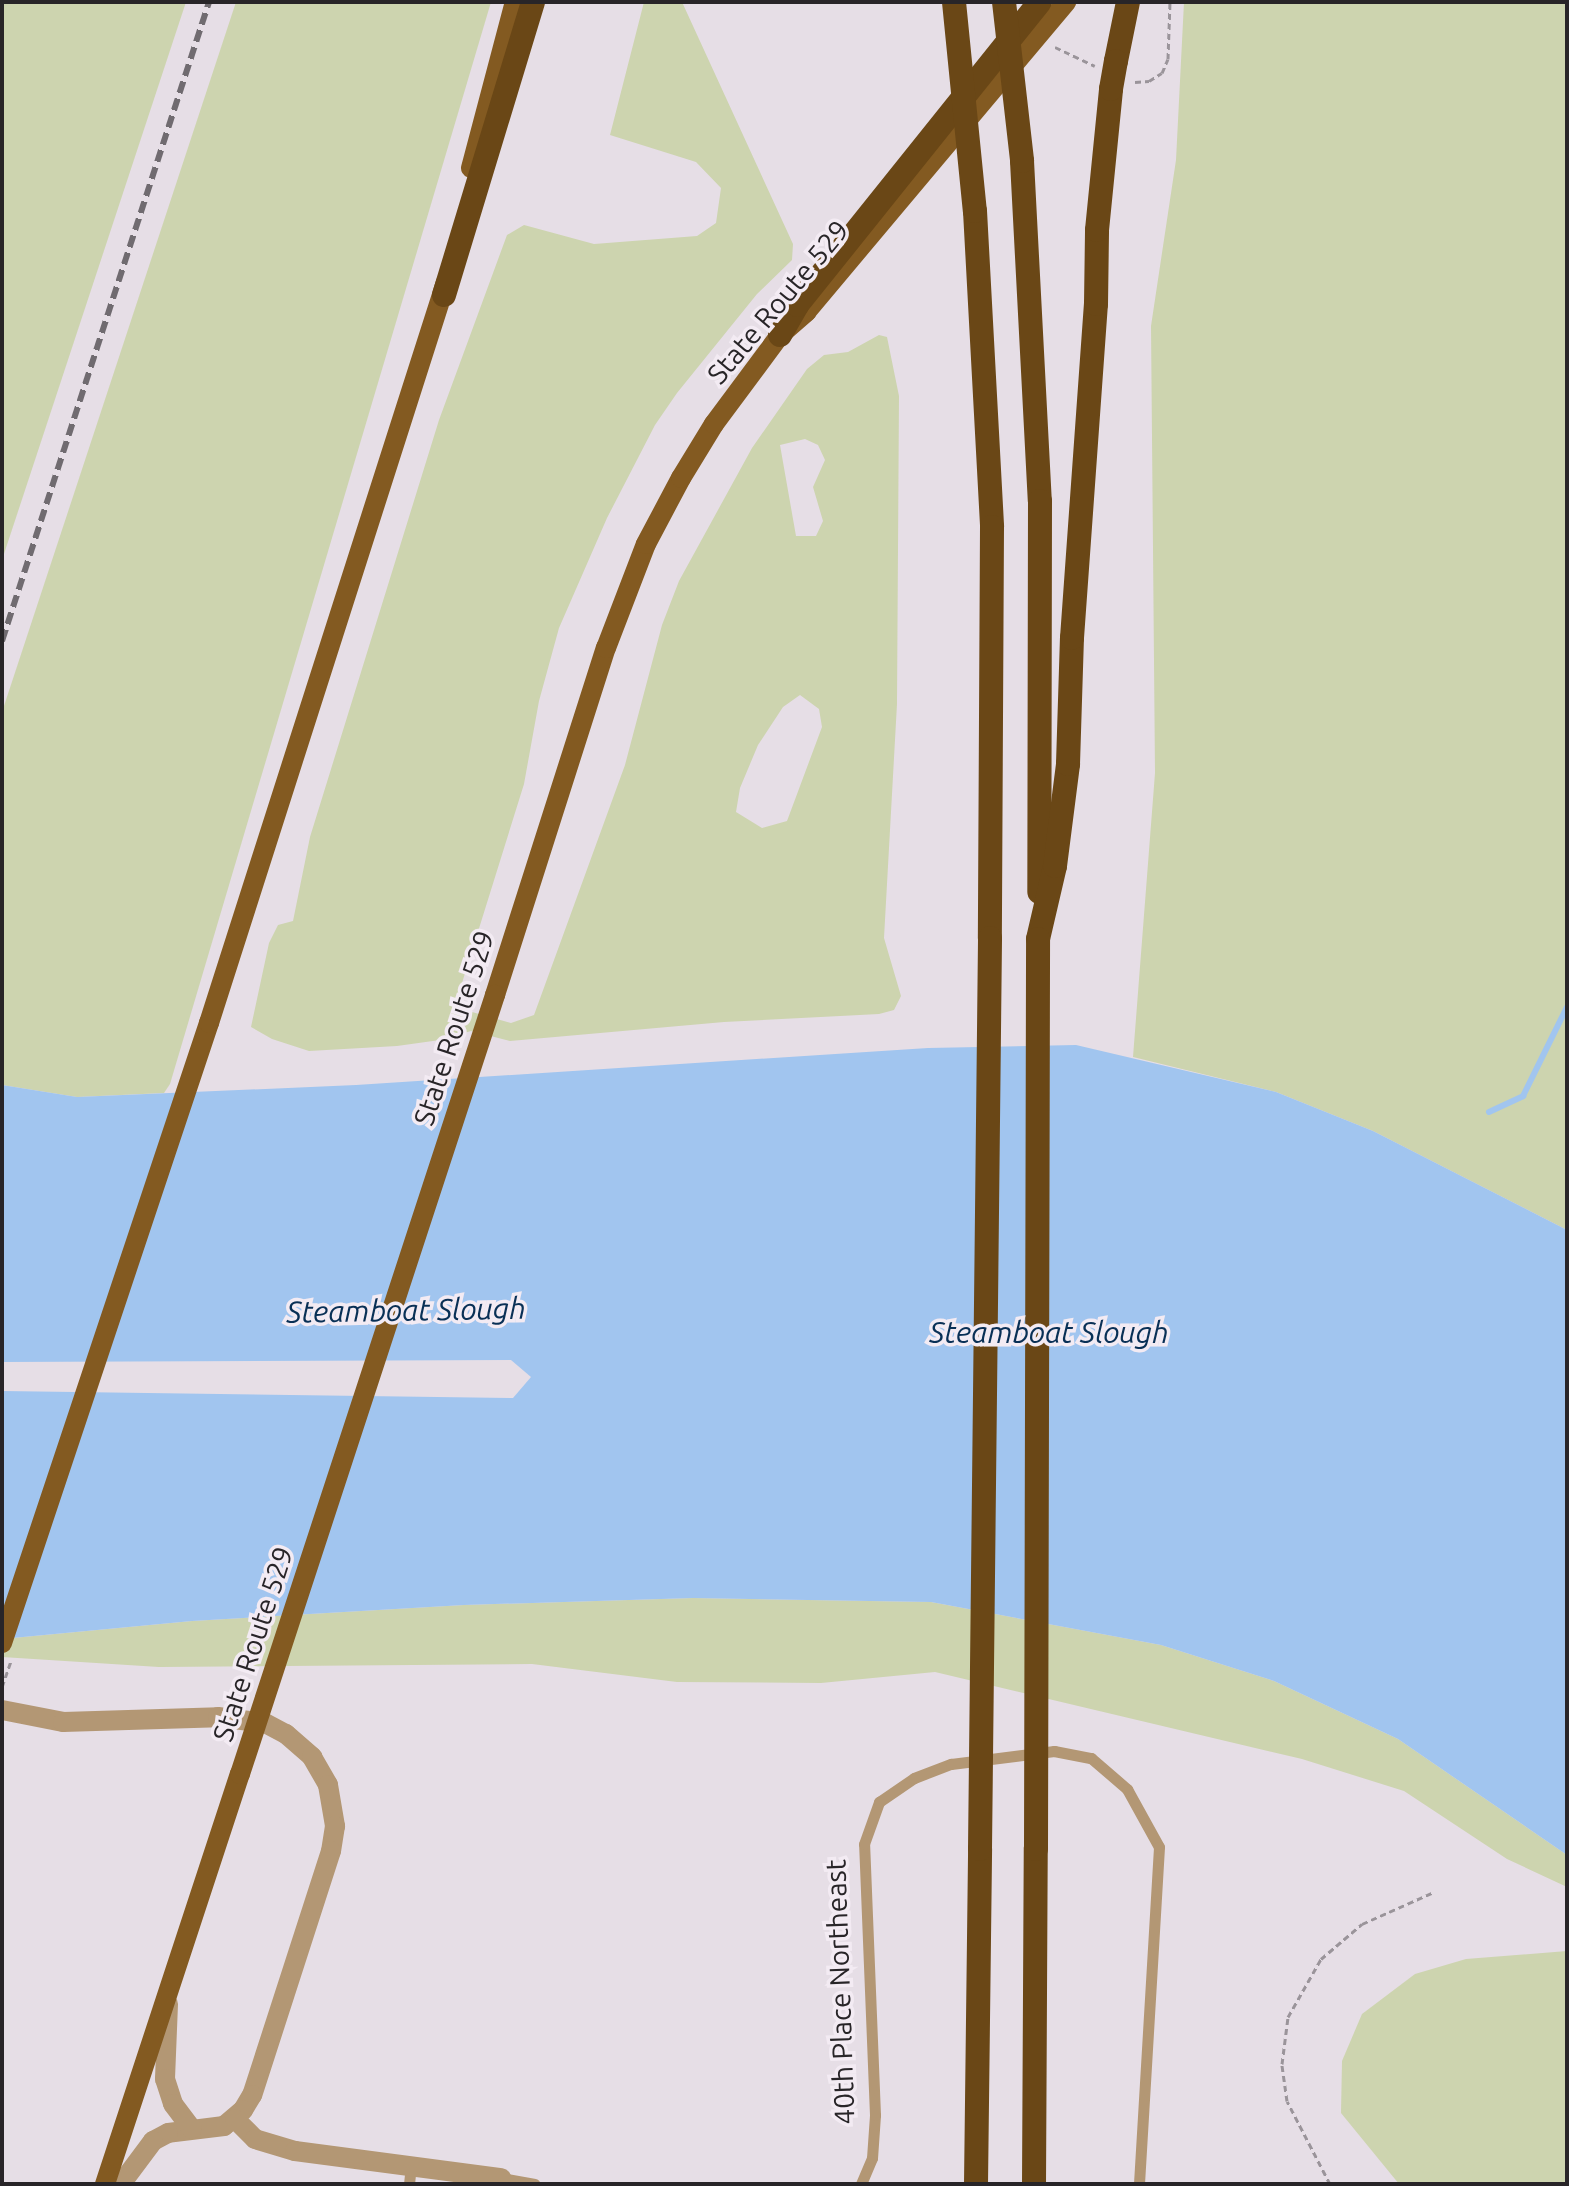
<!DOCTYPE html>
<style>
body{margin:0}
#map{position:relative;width:1569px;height:2186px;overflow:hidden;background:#e6dee6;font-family:Ubuntu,sans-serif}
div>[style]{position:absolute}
.green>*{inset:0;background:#cdd4af}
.water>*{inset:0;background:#a1c5ef}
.pier>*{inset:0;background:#e6dee6}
.stream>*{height:6px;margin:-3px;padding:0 3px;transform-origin:3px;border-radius:3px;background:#a1c5ef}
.path>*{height:3px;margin-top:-1.5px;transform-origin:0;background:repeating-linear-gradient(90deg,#9a949a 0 6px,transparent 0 10px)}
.service>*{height:11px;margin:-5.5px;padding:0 5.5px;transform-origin:5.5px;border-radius:5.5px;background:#b39774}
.minor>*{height:20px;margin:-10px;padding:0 10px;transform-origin:10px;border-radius:10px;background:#b39774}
.primary>*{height:20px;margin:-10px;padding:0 10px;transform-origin:10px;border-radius:10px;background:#835a21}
.motorway>*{height:24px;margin:-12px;padding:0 12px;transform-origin:12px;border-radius:12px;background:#6a4716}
.rail>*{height:6px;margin-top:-3px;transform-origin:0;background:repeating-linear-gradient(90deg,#706b70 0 12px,transparent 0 18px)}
.primary-bridge>*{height:20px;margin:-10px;padding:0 10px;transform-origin:10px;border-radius:10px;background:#835a21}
.motorway-bridge>*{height:24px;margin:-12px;padding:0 12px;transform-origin:12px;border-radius:12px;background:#6a4716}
span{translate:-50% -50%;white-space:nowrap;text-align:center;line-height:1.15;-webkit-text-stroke:7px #f3ebf3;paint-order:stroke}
.street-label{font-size:28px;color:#282528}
.water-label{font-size:30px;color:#093056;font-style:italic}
.frame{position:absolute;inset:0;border:4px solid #282528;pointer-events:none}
</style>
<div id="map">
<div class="green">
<div style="clip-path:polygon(2px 2px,186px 2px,2px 560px)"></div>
<div style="clip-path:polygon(236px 2px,491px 2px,170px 1084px,164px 1093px,77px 1097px,2px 1085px,2px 712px)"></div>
<div style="clip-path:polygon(evenodd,644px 2px,682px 2px,793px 244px,792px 260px,757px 294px,677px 393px,655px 425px,607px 518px,559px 628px,539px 701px,524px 784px,457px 999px,472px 1012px,511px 1023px,534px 1015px,625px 765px,662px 625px,679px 581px,752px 448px,807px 369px,824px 355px,848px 352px,879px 335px,887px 337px,899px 396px,897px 704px,884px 938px,901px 996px,894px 1010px,879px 1014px,724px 1022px,510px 1041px,471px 1031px,440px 1040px,397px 1046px,309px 1051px,272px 1039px,251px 1027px,269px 943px,278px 925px,293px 921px,310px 837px,439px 420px,507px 235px,524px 225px,594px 244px,697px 236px,716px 223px,721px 188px,696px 162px,610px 135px,644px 2px,805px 439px,818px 445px,825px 460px,813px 487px,823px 521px,816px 536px,796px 536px,780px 445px,805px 439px,644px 2px,800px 695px,819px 709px,822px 727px,787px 821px,762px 828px,736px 812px,740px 788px,758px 745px,783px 707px,800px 695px)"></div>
<div style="clip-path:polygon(1184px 2px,1567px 2px,1567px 1230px,1373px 1131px,1276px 1092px,1133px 1057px,1155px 773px,1151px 326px,1176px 160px)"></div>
<div style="clip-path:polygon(693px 1598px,931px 1602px,1161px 1645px,1274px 1681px,1398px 1739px,1567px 1855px,1567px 1887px,1507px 1859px,1404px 1791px,1302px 1759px,935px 1672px,821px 1683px,677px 1682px,532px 1664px,159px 1667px,2px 1657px,2px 1639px,192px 1621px,464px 1605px)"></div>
<div style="clip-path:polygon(1567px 1951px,1567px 2184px,1399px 2184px,1341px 2113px,1342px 2061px,1362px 2014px,1415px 1974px,1466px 1959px)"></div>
</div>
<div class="water">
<div style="clip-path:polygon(1076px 1045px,1276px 1092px,1373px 1131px,1567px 1230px,1567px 1855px,1398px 1739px,1274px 1681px,1161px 1645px,931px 1602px,693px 1598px,464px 1605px,192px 1621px,2px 1639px,2px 1085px,77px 1097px,356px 1085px,928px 1048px)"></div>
</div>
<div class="pier">
<div style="clip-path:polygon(511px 1360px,531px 1377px,513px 1398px,2px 1391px,2px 1362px)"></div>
</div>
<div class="stream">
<div style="left:1489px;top:1112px;width:38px;rotate:-25deg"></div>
<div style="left:1523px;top:1096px;width:99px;rotate:-63.7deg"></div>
</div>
<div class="path">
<div style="left:1055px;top:47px;width:44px;rotate:25.4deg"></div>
<div style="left:1135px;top:82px;width:14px;rotate:-4deg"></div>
<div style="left:1149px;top:81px;width:15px;rotate:-32deg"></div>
<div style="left:1162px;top:73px;width:15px;rotate:-67deg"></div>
<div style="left:1168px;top:59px;width:57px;rotate:-88deg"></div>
<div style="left:2px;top:1687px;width:28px;rotate:-71deg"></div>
<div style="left:1330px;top:2184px;width:93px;rotate:-117.4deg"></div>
<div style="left:1287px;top:2101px;width:37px;rotate:-98deg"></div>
<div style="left:1282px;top:2064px;width:47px;rotate:-82.7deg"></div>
<div style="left:1288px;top:2017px;width:67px;rotate:-60.4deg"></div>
<div style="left:1321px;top:1959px;width:54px;rotate:-40.5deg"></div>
<div style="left:1362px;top:1924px;width:79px;rotate:-24deg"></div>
</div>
<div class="service">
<div style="left:501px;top:2178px;width:34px;rotate:10deg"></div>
<div style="left:409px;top:2184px;width:20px;rotate:-84deg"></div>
<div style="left:861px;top:2184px;width:28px;rotate:-67deg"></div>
<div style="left:872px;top:2158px;width:43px;rotate:-86deg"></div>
<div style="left:875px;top:2115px;width:271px;rotate:-92.3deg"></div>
<div style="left:864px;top:1844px;width:45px;rotate:-70.3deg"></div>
<div style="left:879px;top:1802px;width:42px;rotate:-34.4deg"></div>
<div style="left:914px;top:1778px;width:40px;rotate:-21deg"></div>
<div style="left:951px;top:1764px;width:104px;rotate:-7.2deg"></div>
<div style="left:1054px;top:1751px;width:38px;rotate:11deg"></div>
<div style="left:1091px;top:1758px;width:48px;rotate:40.7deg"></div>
<div style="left:1127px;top:1789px;width:66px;rotate:61.1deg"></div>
<div style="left:1159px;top:1847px;width:338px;rotate:93.4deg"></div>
</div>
<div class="minor">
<div style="left:2px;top:1710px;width:62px;rotate:11.1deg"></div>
<div style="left:63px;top:1722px;width:155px;rotate:-1.8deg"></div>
<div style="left:218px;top:1717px;width:47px;rotate:7.3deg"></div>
<div style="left:265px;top:1723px;width:24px;rotate:28deg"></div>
<div style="left:286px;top:1734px;width:35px;rotate:41deg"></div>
<div style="left:312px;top:1757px;width:32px;rotate:60deg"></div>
<div style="left:328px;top:1785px;width:42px;rotate:80.3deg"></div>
<div style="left:335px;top:1826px;width:25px;rotate:99deg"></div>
<div style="left:331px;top:1851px;width:256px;rotate:107.9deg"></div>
<div style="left:252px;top:2095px;width:17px;rotate:121deg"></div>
<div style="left:243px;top:2110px;width:25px;rotate:140deg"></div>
<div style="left:224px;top:2126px;width:56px;rotate:172.9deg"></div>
<div style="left:168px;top:2133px;width:17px;rotate:152deg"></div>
<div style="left:153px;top:2141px;width:54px;rotate:126.7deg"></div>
<div style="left:168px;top:2004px;width:75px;rotate:92.3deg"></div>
<div style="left:165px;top:2079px;width:26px;rotate:72deg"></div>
<div style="left:173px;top:2104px;width:31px;rotate:53deg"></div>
<div style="left:235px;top:2119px;width:28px;rotate:45deg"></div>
<div style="left:255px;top:2139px;width:42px;rotate:16.7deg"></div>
<div style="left:295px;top:2151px;width:208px;rotate:7.5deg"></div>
</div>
<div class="primary">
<div style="left:471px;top:168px;width:172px;rotate:-75.2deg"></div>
<div style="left:495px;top:995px;width:364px;rotate:-72.3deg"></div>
<div style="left:606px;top:648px;width:111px;rotate:-69deg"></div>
<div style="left:646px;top:544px;width:75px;rotate:-62.1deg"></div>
<div style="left:681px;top:478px;width:63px;rotate:-58.6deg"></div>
<div style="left:714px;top:424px;width:111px;rotate:-53.4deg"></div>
<div style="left:780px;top:335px;width:35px;rotate:-41deg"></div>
<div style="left:806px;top:312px;width:405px;rotate:-50deg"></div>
<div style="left:2px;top:1643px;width:654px;rotate:-71.54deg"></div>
<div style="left:209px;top:1023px;width:778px;rotate:-72.26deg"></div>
<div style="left:105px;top:2184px;width:432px;rotate:-71.8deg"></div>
</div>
<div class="motorway">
<div style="left:1116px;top:61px;width:60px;rotate:-78.5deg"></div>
<div style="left:1022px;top:161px;width:340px;rotate:87deg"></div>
<div style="left:1040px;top:501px;width:391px;rotate:90.1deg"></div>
<div style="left:975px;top:211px;width:316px;rotate:86.9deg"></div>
<div style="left:992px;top:527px;width:411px;rotate:90.3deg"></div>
<div style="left:444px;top:295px;width:306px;rotate:-73.1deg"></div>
<div style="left:780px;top:335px;width:34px;rotate:-60deg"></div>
<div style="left:797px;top:305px;width:388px;rotate:-51.3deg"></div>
<div style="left:1038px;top:939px;width:75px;rotate:-76.9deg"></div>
<div style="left:1055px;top:866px;width:103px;rotate:-82.7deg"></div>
<div style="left:1068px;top:764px;width:126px;rotate:-88.2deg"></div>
<div style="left:1072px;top:638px;width:335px;rotate:-85.9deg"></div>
<div style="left:1096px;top:304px;width:74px;rotate:-89.2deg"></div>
<div style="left:1097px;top:230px;width:142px;rotate:-84.3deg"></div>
<div style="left:976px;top:2184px;width:335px;rotate:-89.3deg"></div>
<div style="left:1034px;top:2184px;width:335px;rotate:-89.7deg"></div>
</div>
<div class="rail">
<div style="left:2px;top:641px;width:672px;rotate:-72.05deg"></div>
</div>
<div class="primary-bridge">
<div style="left:240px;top:1774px;width:820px;rotate:-71.87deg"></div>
</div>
<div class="motorway-bridge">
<div style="left:954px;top:2px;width:210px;rotate:84.3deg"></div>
<div style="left:1004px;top:2px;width:160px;rotate:83.5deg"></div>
<div style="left:1111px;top:89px;width:28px;rotate:-80deg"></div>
<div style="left:980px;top:1849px;width:911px;rotate:-89.37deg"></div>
<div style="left:1036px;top:1849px;width:910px;rotate:-89.87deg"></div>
</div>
<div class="street-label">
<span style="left:778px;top:302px;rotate:-50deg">State Route 529</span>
<span style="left:454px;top:1028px;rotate:-72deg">State Route 529</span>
<span style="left:253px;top:1644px;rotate:-72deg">State Route 529</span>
<span style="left:840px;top:1992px;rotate:-92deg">40th Place Northeast</span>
</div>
<div class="water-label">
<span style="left:406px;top:1310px;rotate:-1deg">Steamboat Slough</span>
<span style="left:1049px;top:1332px">Steamboat Slough</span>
</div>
<div class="frame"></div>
</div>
